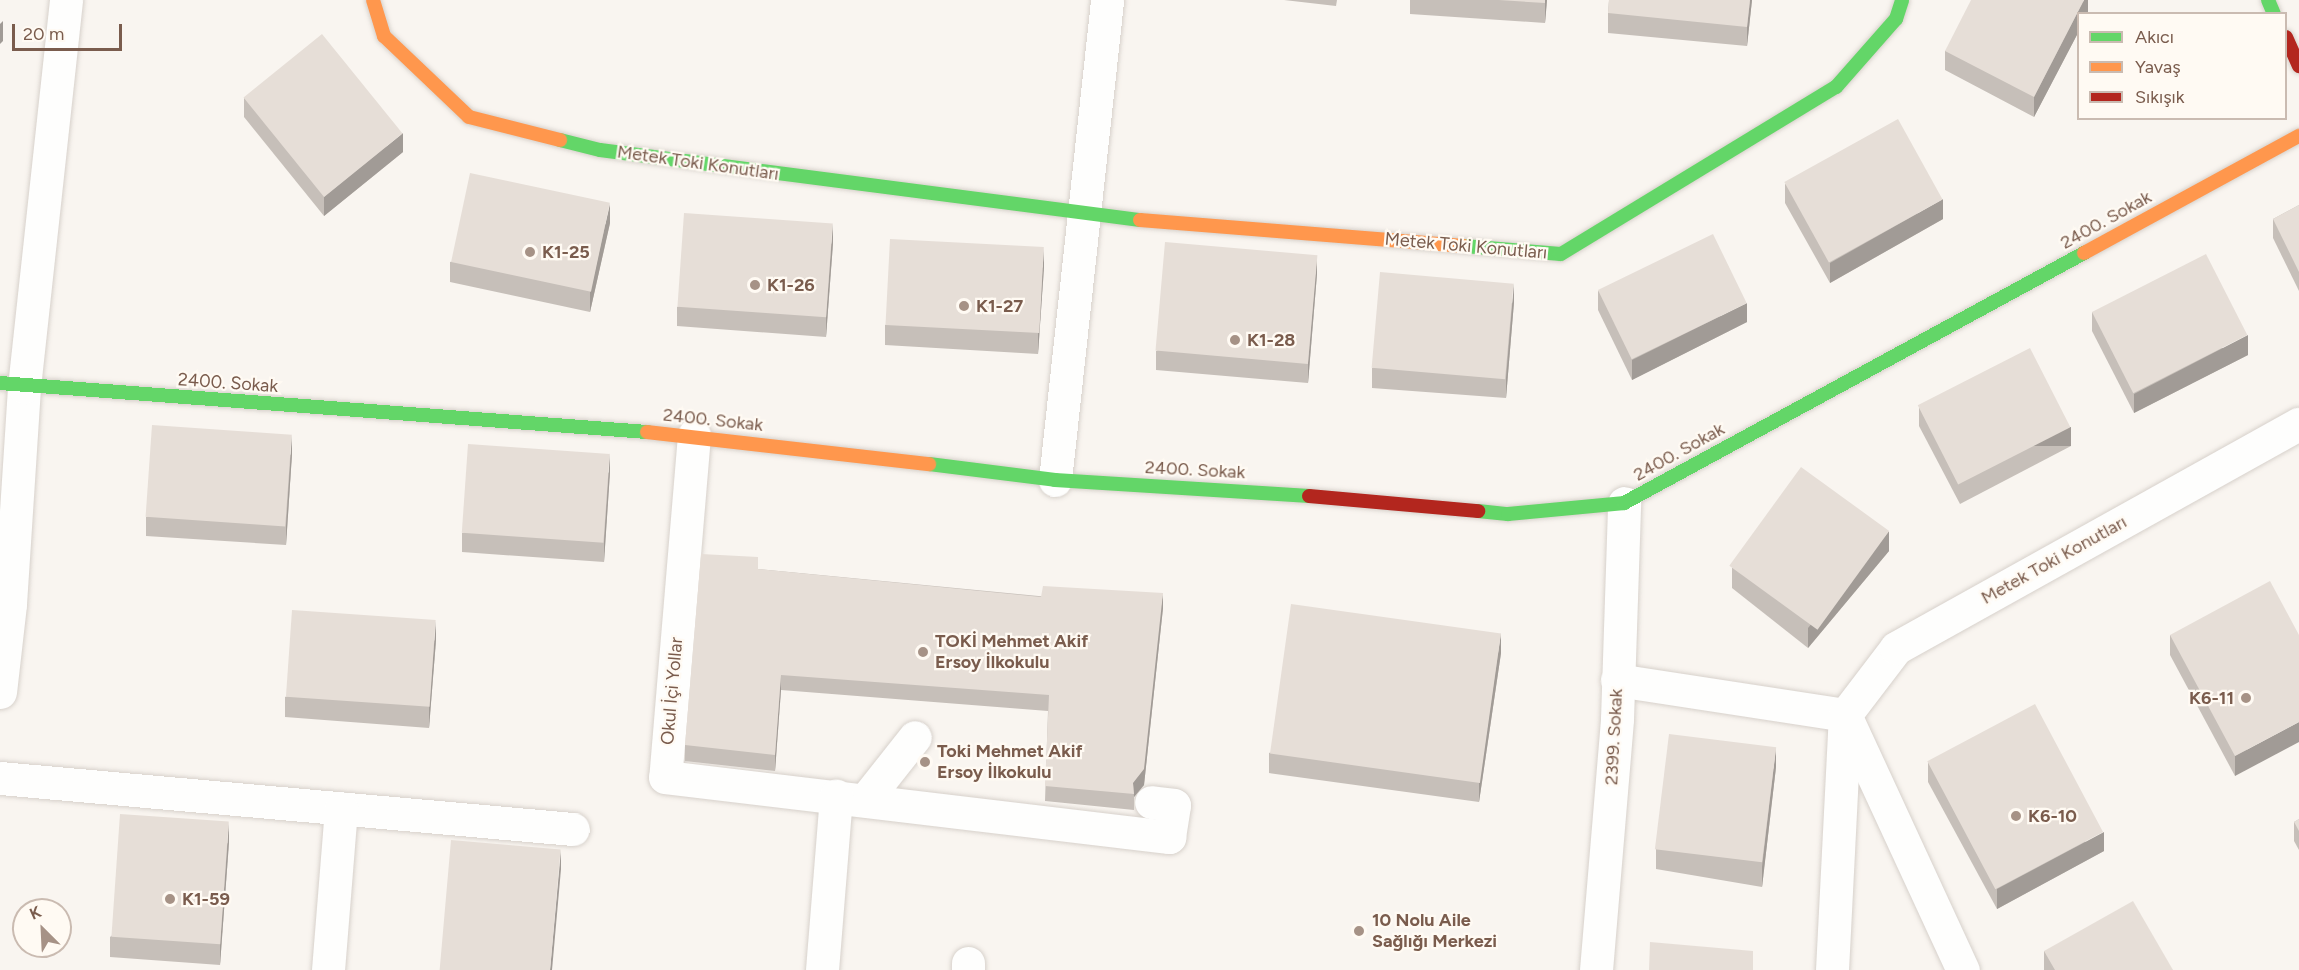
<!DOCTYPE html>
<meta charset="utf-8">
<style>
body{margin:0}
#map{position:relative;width:2299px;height:970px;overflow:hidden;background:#f9f5f0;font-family:Figtree,sans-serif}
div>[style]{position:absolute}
.roads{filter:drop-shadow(0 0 2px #d7d1cb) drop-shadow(0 0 2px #d7d1cb)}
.street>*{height:33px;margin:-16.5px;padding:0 16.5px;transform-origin:16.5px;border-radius:16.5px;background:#fefefd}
.fast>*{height:14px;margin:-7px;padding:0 7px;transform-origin:7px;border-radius:7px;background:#63d668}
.slow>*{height:14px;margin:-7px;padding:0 7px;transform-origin:7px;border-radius:7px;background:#ff974d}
.jam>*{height:14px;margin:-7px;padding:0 7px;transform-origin:7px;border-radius:7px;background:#b3261e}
.wall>*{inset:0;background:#c6bfb9}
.shaded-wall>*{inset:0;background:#a19b96;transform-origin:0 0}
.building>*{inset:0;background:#e6ded7;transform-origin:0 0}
.dots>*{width:16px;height:16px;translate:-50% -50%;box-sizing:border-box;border:3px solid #fffaf3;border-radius:50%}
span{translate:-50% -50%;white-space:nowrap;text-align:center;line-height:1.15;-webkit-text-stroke:4.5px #fffaf3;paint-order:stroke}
.street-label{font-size:18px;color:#7a5c4d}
.poi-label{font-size:18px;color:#7a5c4d;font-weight:700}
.left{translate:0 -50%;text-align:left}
.right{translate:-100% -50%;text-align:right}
.legend{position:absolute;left:2077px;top:12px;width:210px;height:108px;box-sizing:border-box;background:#fffaf3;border:2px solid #cabbb1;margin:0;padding:8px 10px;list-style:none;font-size:18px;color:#7a5c4d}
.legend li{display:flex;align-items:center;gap:12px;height:30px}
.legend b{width:30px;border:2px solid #cabbb1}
.north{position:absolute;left:12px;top:898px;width:60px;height:60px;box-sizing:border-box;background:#fffaf3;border:2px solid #cabbb1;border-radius:50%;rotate:336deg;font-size:16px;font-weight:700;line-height:24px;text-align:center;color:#7a5c4d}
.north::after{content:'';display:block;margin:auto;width:21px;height:27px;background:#a69286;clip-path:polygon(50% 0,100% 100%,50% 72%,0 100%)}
.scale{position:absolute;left:12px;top:24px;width:110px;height:27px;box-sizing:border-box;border:3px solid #7a5c4d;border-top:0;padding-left:8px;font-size:18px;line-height:21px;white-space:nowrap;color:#7a5c4d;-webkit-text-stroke:4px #fffaf3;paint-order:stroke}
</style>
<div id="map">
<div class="roads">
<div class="street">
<div style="left:694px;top:435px;width:343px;rotate:94.8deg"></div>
<div style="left:665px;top:777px;width:508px;rotate:6.79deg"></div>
<div style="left:1169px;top:837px;width:32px;rotate:-81deg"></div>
<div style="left:1174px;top:805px;width:23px;rotate:-173deg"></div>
<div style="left:1055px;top:480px;width:483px;rotate:-83.8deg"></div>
<div style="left:1617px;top:680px;width:231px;rotate:8.7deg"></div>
<div style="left:1845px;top:715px;width:281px;rotate:65.2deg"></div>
<div style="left:0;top:692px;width:89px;rotate:-83.5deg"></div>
<div style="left:10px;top:604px;width:217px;rotate:-86.3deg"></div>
<div style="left:24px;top:387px;width:389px;rotate:-83.8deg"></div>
<div style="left:0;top:778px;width:575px;rotate:5.09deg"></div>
<div style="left:865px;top:800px;width:80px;rotate:-51.6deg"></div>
<div style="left:328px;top:970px;width:162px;rotate:-85.4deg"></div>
<div style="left:822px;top:970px;width:175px;rotate:-85.4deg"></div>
<div style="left:968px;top:970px;width:7px;rotate:-90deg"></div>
<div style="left:1596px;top:970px;width:252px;rotate:-85.2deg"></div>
<div style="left:1617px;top:719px;width:216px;rotate:-88.1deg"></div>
<div style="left:1832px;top:970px;width:255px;rotate:-87.1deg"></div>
<div style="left:1845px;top:715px;width:84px;rotate:-52.7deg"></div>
<div style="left:1896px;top:648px;width:461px;rotate:-29.1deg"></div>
</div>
<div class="fast">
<div style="left:2268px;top:0;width:15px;rotate:67deg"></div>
<div style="left:560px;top:140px;width:41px;rotate:14deg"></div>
<div style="left:600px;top:150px;width:545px;rotate:7.39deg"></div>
<div style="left:1464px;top:246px;width:97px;rotate:4.7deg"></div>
<div style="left:1561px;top:254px;width:322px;rotate:-31.3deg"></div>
<div style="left:1836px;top:87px;width:91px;rotate:-48.6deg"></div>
<div style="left:1896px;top:19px;width:20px;rotate:-72deg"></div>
<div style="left:0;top:383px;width:649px;rotate:4.33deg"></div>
<div style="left:929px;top:464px;width:127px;rotate:7.2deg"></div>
<div style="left:1055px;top:480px;width:255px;rotate:3.6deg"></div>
<div style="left:1478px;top:511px;width:30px;rotate:6deg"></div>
<div style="left:1508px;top:514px;width:117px;rotate:-5.4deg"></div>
<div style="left:1624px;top:503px;width:524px;rotate:-28.52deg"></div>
</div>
<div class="slow">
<div style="left:373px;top:0;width:38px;rotate:73deg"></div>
<div style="left:384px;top:36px;width:117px;rotate:43.6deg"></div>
<div style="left:469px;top:117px;width:94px;rotate:14.2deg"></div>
<div style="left:1140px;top:220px;width:325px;rotate:4.6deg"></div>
<div style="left:2084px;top:253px;width:245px;rotate:-28.6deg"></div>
<div style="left:647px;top:432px;width:284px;rotate:6.5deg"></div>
</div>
<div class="jam">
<div style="left:2286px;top:37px;width:32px;rotate:66deg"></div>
<div style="left:1309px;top:496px;width:170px;rotate:5.1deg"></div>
</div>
</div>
<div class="wall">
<div style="clip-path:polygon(1284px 0,1337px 0,1336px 6px)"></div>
<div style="clip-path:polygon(1410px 0,1547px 0,1545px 23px,1410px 14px)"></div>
<div style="clip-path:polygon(1609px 0,1752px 0,1747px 46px,1608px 33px,1608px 13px)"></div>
<div style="clip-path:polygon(2088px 0,2088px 13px,2079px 14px,2079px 31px,2034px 117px,1945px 70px,1945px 51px)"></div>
<div style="clip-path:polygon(244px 98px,403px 152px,324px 216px,244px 117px)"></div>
<div style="clip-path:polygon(1785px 184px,1943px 219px,1830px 283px,1785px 203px)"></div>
<div style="clip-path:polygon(2299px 205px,2299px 291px,2273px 238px,2273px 219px)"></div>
<div style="clip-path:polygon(610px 223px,590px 312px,450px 282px,450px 262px)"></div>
<div style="clip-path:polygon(833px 243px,826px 337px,677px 326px,677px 307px)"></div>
<div style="clip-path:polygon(1044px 267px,1038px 354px,885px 345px,885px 325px)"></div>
<div style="clip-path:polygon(1317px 274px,1308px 383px,1156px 370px,1156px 351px)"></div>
<div style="clip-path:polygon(1598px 291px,1747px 322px,1632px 380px,1598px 310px)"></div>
<div style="clip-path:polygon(1514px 302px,1506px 398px,1372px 388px,1372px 368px)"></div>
<div style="clip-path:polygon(2092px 312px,2248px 355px,2134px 413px,2092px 331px)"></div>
<div style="clip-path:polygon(1919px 407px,2071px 446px,1960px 504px,1919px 426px)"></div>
<div style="clip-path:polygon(292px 454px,286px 545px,146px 536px,146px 517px)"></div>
<div style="clip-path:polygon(610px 472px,604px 562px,462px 552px,462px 533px)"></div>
<div style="clip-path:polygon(1889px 551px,1808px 648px,1732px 588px,1732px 568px)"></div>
<div style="clip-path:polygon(758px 569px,1163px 608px,1144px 785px,1134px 797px,1134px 810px,1045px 801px,1048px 711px,781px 690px,775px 771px,685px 761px,685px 745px)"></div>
<div style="clip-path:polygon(2170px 635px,2299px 635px,2235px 776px,2170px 655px)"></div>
<div style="clip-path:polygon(436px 640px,429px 728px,285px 717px,285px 697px)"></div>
<div style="clip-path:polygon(1501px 653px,1479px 802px,1269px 773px,1269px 753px)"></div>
<div style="clip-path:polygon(1928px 762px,2104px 851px,1997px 909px,1928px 782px)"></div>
<div style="clip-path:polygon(1776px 767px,1762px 887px,1656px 869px,1656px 849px)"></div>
<div style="clip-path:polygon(2299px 819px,2299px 850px,2294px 841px,2294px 822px)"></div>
<div style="clip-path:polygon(229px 842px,220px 965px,110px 957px,110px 937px)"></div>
<div style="clip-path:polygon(2044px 951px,2173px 970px,2044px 970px)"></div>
</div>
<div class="shaded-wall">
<div style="clip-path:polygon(1545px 0,1547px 0,1545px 23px)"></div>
<div style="clip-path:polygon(1750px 0,1752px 0,1747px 46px,1747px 27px)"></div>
<div style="clip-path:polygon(2084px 0,2088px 0,2088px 13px,2079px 14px,2079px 31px,2034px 117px,2034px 97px)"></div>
<div style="clip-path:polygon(3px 21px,3px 41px,0 44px,0 24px)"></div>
<div style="clip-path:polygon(403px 133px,403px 152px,324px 216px,324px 197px)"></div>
<div style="clip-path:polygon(1943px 199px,1943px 219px,1830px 283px,1830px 263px)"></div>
<div style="clip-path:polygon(610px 204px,610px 223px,590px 312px,590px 292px)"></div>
<div style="clip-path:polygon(833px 223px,833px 243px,826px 337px,826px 317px)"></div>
<div style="clip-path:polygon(1044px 248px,1044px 267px,1038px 354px,1038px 335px)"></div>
<div style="clip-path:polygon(1317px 255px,1317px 274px,1308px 383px,1308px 363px)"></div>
<div style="clip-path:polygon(1514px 283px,1514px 302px,1506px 398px,1506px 378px)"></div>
<div style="clip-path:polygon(1747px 303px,1747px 322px,1632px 380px,1632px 360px)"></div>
<div style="clip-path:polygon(2248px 335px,2248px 355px,2134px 413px,2134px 394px)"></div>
<div style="left:2071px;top:427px;width:19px;height:125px;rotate:90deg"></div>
<div style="clip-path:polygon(292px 434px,292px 454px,286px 545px,286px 526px)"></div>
<div style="clip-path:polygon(610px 453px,610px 472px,604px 562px,604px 542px)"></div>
<div style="clip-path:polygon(1889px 531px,1889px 551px,1808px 648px,1808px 628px)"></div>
<div style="clip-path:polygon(1163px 593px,1163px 608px,1144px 785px,1134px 797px,1133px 783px)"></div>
<div style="clip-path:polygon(436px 621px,436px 640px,429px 728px,429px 708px)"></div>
<div style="clip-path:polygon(1501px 633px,1501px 653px,1479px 802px,1479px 783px)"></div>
<div style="clip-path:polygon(781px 675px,781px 690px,775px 771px,775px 755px)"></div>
<div style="clip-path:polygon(2299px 722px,2299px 742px,2235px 776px,2235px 756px)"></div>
<div style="clip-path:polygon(1776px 747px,1776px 767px,1762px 887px,1762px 867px)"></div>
<div style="clip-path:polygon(229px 822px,229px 842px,220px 965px,220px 946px)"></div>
<div style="clip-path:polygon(2104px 832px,2104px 851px,1997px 909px,1997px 889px)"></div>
<div style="clip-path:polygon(561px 850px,561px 869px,552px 970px,550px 970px)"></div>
</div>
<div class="building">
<div style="clip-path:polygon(1499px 0,1545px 0,1545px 3px)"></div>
<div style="clip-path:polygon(1609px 0,1750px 0,1747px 27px,1608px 13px)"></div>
<div style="clip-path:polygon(1971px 0,2084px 0,2034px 97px,1945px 51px)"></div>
<div style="left:322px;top:34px;width:128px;height:101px;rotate:51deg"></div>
<div style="left:1898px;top:119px;width:92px;height:130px;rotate:61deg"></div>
<div style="left:470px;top:173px;width:143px;height:91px;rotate:12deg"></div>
<div style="clip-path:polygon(2299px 205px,2299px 272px,2273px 219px)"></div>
<div style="left:684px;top:213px;width:149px;height:94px;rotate:4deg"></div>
<div style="left:1713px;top:234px;width:77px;height:128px;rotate:64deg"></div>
<div style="left:890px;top:239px;width:154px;height:86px;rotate:3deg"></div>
<div style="left:1165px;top:242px;width:153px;height:109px;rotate:5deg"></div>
<div style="left:2206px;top:254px;width:91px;height:128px;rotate:63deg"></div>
<div style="left:1380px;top:272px;width:134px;height:96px;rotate:5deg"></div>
<div style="left:2030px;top:348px;width:89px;height:126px;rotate:63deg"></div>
<div style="left:152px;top:425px;width:140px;height:92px;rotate:4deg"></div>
<div style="left:468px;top:444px;width:142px;height:89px;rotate:4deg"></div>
<div style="left:1801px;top:467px;width:109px;height:122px;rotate:36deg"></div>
<div style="clip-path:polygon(701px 554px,758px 557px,758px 569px,1041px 597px,1043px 586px,1163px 593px,1144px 769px,1133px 783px,1134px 794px,1045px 786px,1049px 695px,781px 675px,775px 755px,685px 745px)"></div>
<div style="clip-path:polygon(2270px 581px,2299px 635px,2299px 722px,2235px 756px,2170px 635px)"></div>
<div style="left:1291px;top:604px;width:212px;height:151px;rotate:8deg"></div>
<div style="left:292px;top:610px;width:144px;height:87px;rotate:4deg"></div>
<div style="left:2035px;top:704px;width:145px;height:122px;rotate:62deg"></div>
<div style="left:1669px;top:734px;width:108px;height:116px;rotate:7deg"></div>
<div style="left:120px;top:814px;width:109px;height:123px;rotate:4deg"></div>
<div style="clip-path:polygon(2299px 819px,2299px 831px,2294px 822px)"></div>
<div style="left:451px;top:840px;width:110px;height:131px;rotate:5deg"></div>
<div style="clip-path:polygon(2133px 901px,2173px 970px,2055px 970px,2044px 951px)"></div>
<div style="clip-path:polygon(1650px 942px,1753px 951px,1753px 970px,1649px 970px)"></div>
</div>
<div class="dots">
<div style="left:530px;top:252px;background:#a69286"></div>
<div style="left:755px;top:285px;background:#a69286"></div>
<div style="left:964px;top:306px;background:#a69286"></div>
<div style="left:1235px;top:340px;background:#a69286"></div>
<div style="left:923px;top:652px;background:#a69286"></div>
<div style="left:2246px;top:698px;background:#a69286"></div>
<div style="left:925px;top:762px;background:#a69286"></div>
<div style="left:2016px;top:816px;background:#a69286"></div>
<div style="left:170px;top:899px;background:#a69286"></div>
<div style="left:1359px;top:931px;background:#a69286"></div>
</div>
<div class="street-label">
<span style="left:698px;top:163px;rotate:8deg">Metek Toki Konutları</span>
<span style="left:2106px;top:220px;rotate:-29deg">2400. Sokak</span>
<span style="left:1466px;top:246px;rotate:5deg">Metek Toki Konutları</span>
<span style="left:228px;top:383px;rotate:4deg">2400. Sokak</span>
<span style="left:713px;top:420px;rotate:6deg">2400. Sokak</span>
<span style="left:1679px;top:452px;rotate:-29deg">2400. Sokak</span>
<span style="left:1195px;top:470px;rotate:3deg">2400. Sokak</span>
<span style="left:2054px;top:560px;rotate:-29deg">Metek Toki Konutları</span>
<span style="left:672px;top:691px;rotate:-85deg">Okul İçi Yollar</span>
<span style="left:1614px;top:737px;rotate:-87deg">2399. Sokak</span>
</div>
<div class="poi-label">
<span class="left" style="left:542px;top:252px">K1-25</span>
<span class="left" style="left:767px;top:285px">K1-26</span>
<span class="left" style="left:976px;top:306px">K1-27</span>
<span class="left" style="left:1247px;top:340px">K1-28</span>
<span class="left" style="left:935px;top:652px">TOKİ Mehmet Akif<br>Ersoy İlkokulu</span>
<span class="right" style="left:2234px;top:698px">K6-11</span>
<span class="left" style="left:937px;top:762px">Toki Mehmet Akif<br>Ersoy İlkokulu</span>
<span class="left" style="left:2028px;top:816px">K6-10</span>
<span class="left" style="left:182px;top:899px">K1-59</span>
<span class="left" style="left:1372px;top:931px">10 Nolu Aile<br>Sağlığı Merkezi</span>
</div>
<ul class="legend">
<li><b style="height:8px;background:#63d668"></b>Akıcı</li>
<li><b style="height:8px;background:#ff974d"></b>Yavaş</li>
<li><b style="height:8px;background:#b3261e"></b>Sıkışık</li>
</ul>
<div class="north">K</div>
<div class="scale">20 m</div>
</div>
